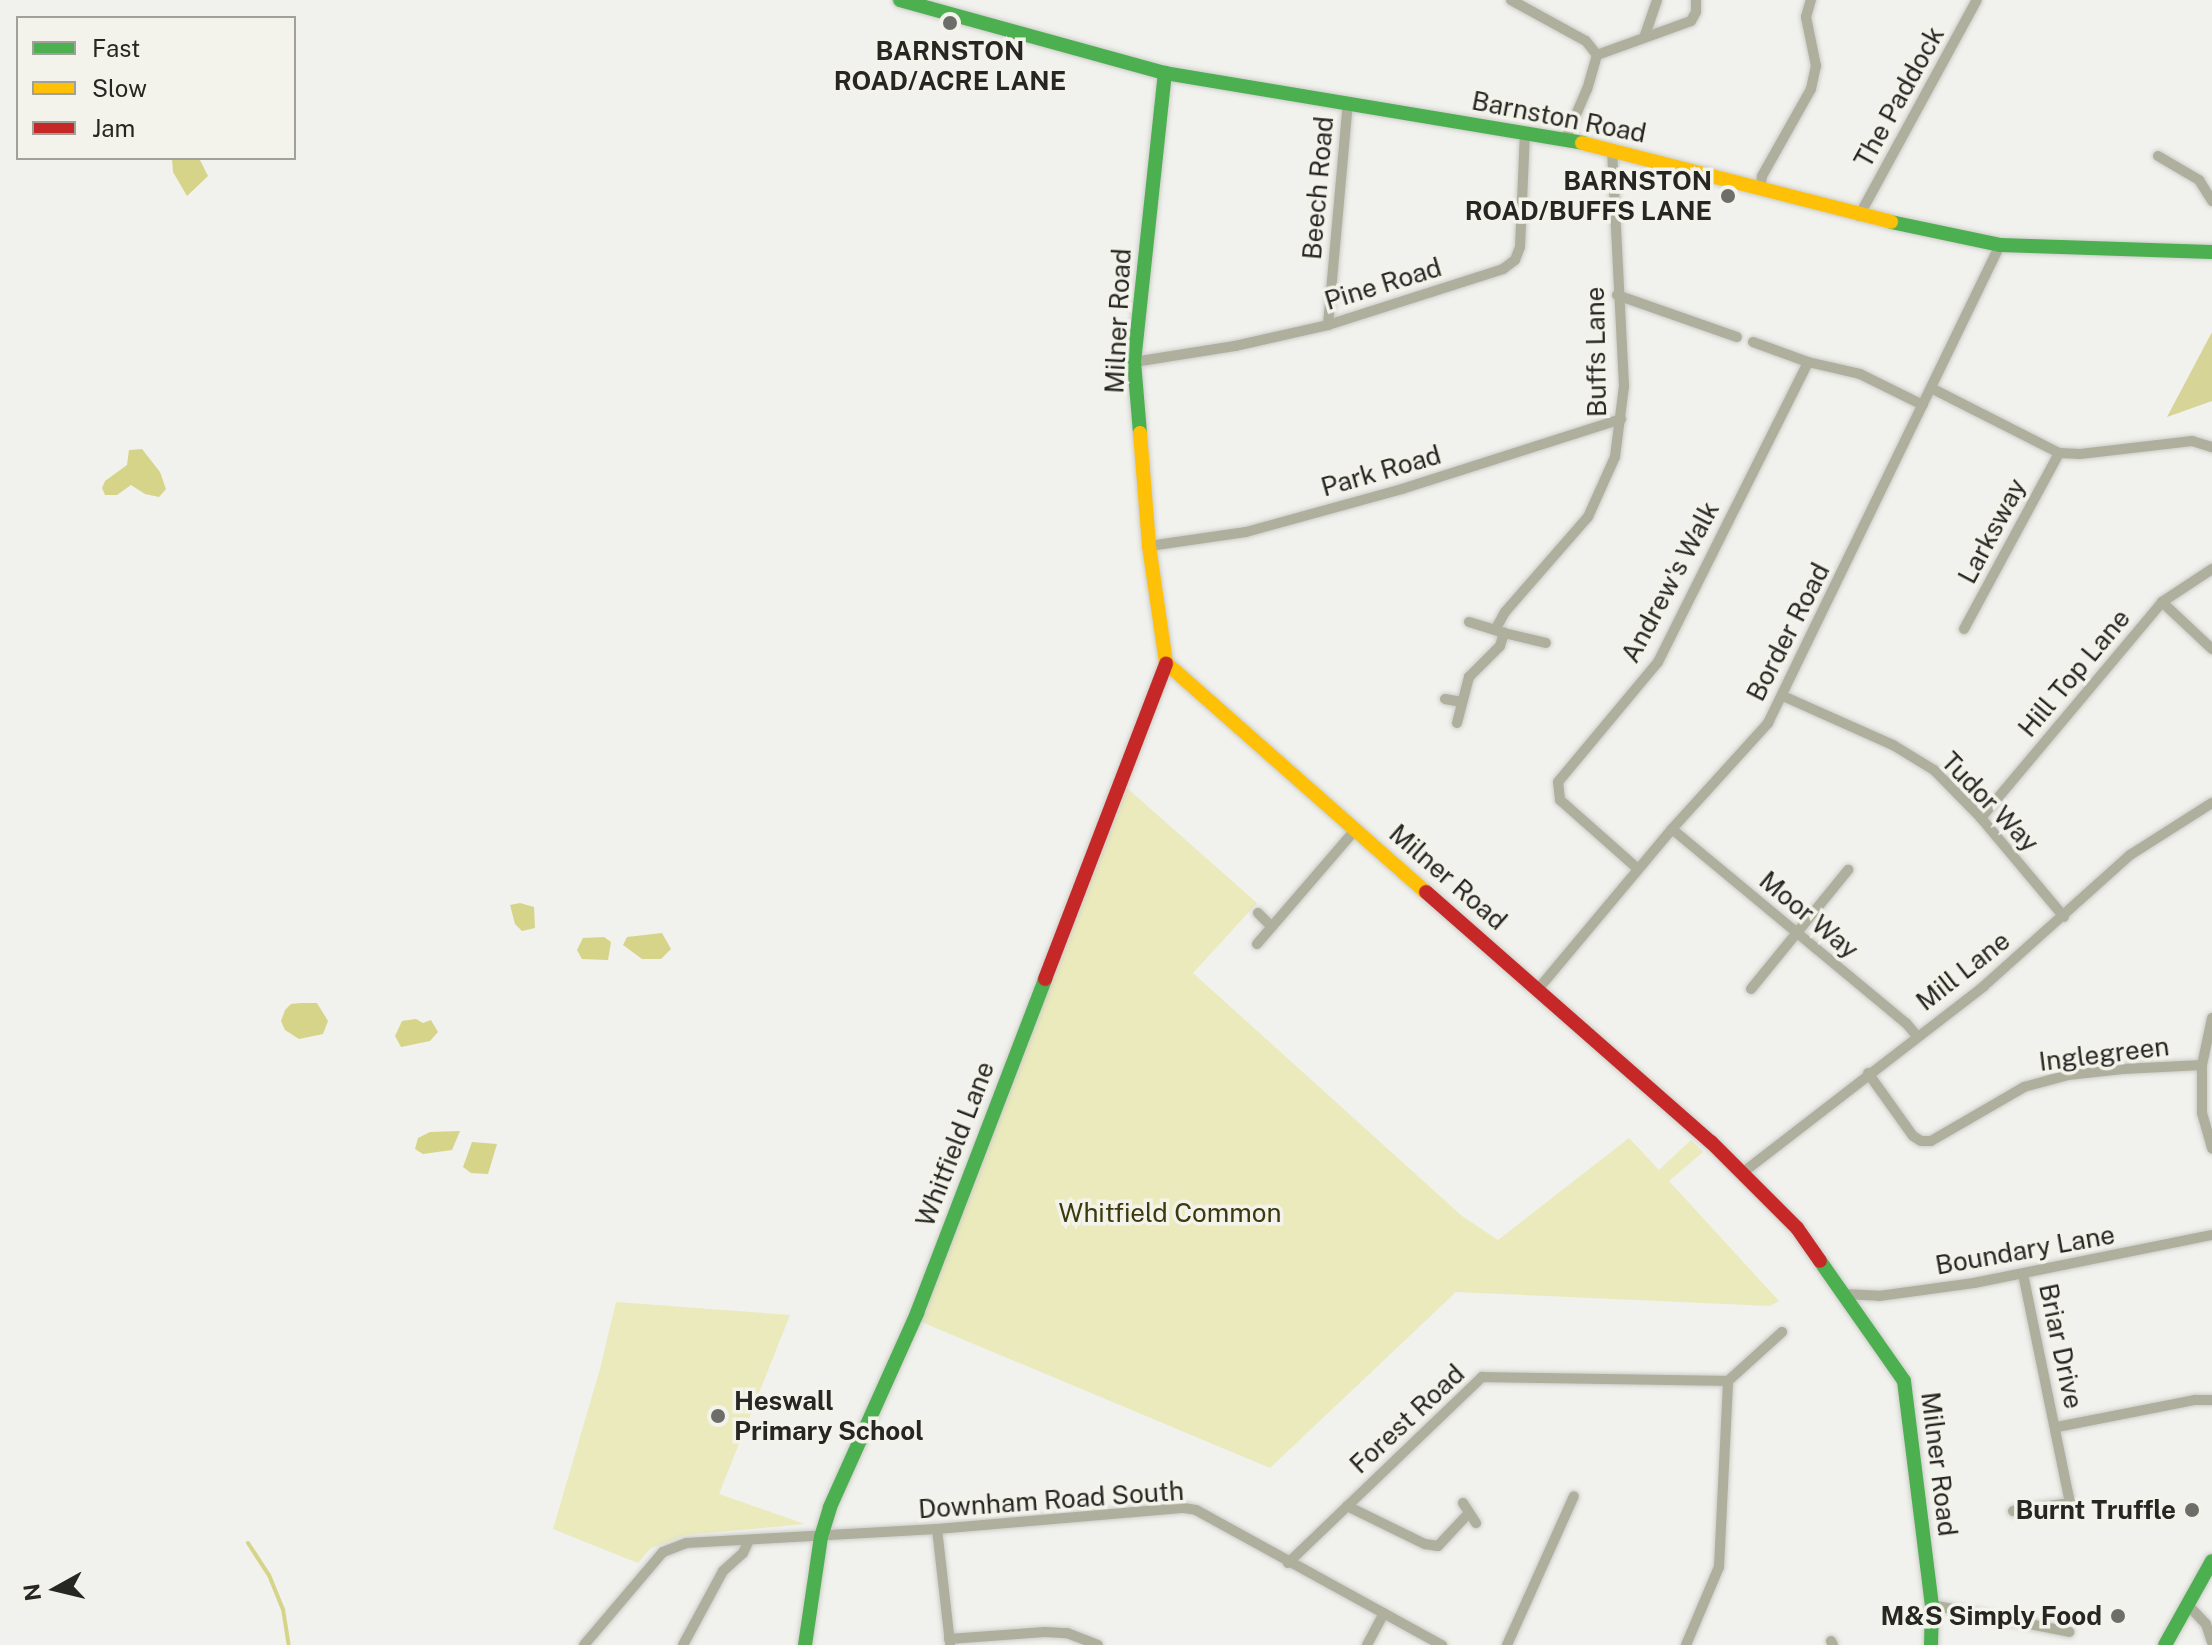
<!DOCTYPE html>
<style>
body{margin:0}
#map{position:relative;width:2212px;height:1645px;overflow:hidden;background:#f1f1ed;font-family:"Public Sans",sans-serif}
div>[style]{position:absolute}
.green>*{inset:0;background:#ebeabc}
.forest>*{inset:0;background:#d6d497}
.water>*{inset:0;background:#d6d489}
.stream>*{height:4px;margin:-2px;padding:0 2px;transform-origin:2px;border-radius:2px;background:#d6d489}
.roads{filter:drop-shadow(0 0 2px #ccccc9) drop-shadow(0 0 2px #ccccc9)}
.street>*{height:10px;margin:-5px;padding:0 5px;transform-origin:5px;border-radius:5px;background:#afaf9d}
.fast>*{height:14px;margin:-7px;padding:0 7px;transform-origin:7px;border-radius:7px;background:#4caf50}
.slow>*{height:14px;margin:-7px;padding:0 7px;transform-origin:7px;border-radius:7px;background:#ffc107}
.jam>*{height:14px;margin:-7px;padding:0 7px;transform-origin:7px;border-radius:7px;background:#c62828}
.dots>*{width:22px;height:22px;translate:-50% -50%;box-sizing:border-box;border:4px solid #f3f3eb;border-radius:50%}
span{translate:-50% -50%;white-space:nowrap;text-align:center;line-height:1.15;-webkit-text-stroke:7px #f3f3eb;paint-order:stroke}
.poi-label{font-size:26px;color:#262623;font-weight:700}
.right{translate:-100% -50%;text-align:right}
.left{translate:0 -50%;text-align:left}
.street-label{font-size:26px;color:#262623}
.park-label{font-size:26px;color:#3c3a0d}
.legend{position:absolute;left:16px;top:16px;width:280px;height:144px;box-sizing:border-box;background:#f3f3eb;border:2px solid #a1a19b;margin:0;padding:10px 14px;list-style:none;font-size:24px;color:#262623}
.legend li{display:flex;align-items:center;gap:16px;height:40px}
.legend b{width:40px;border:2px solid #a1a19b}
.north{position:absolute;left:16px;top:1549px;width:80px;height:80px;-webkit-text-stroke:6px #f3f3eb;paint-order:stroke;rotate:262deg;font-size:22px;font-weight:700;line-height:32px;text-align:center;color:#262623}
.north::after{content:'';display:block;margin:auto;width:28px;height:36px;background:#262623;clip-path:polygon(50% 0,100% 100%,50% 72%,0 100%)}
</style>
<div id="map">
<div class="green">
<div style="clip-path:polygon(1127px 788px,1257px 903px,1193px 973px,1462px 1216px,1498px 1240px,1629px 1138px,1659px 1170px,1691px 1140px,1703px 1152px,1669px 1181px,1779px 1301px,1770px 1306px,1456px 1292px,1270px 1468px,919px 1321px)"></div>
<div style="clip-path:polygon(616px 1302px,790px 1315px,719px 1494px,805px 1524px,685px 1535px,651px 1548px,638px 1563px,553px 1529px,600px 1369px)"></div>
</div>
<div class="forest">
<div style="clip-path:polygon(2212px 332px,2212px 401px,2167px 417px)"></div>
</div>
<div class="water">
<div style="clip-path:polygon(199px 158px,208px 176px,187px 196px,173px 172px,172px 159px)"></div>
<div style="clip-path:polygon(142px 449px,160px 472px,166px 489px,159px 497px,145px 494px,131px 485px,117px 495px,105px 495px,102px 488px,105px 481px,127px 465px,129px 450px)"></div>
<div style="clip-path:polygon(520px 903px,534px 907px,535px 928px,522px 931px,515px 924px,510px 905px)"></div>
<div style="clip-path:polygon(662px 933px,671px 949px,661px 959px,642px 959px,623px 945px,627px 937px)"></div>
<div style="clip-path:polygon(604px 937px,611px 942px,608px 960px,582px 959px,577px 950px,583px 938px)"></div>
<div style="clip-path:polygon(301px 1003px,317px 1003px,328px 1021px,323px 1034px,299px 1039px,285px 1030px,281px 1021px,285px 1010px,291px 1004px)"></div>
<div style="clip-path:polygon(416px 1019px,423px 1023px,431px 1020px,438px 1032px,430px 1041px,401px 1047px,395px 1036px,402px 1021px)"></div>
<div style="clip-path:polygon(460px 1131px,452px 1150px,423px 1154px,415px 1149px,418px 1138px,430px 1132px)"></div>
<div style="clip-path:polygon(472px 1142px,497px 1144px,488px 1174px,471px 1173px,463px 1167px)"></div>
</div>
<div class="stream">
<div style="left:248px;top:1543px;width:38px;rotate:57deg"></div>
<div style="left:269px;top:1575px;width:37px;rotate:68deg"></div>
<div style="left:283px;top:1609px;width:36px;rotate:81deg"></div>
</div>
<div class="roads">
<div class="street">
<div style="left:1511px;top:0;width:85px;rotate:28.7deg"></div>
<div style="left:1586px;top:41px;width:18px;rotate:52deg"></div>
<div style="left:1597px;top:55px;width:35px;rotate:106deg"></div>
<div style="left:1587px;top:89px;width:56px;rotate:113.3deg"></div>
<div style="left:1645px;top:35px;width:37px;rotate:-71deg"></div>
<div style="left:1597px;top:55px;width:100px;rotate:-19.9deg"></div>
<div style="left:1691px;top:21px;width:10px;rotate:-61deg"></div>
<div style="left:1696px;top:12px;width:12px;rotate:-90deg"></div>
<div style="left:2158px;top:156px;width:48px;rotate:30.3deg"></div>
<div style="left:2199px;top:180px;width:25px;rotate:58deg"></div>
<div style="left:1760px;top:189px;width:13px;rotate:-81deg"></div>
<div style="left:1762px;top:176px;width:100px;rotate:-60.6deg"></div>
<div style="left:1811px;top:89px;width:24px;rotate:-78deg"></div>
<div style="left:1816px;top:66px;width:50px;rotate:-101.5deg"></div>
<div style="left:1806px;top:17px;width:18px;rotate:-74deg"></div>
<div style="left:1859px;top:216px;width:246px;rotate:-61.4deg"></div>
<div style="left:1617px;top:295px;width:127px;rotate:19.3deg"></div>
<div style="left:1328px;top:325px;width:224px;rotate:-84.9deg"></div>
<div style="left:1753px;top:342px;width:59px;rotate:20deg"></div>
<div style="left:1808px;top:362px;width:53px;rotate:13deg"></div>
<div style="left:1860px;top:374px;width:70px;rotate:26.2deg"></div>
<div style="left:1134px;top:362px;width:102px;rotate:-9deg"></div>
<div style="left:1235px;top:346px;width:95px;rotate:-12.7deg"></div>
<div style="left:1328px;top:325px;width:184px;rotate:-17.7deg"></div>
<div style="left:1503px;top:269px;width:15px;rotate:-37deg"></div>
<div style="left:1515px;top:260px;width:14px;rotate:-69deg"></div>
<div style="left:1520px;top:247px;width:114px;rotate:-87.5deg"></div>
<div style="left:1931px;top:388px;width:144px;rotate:26.9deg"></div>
<div style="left:2059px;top:453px;width:21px;rotate:3deg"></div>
<div style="left:2080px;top:454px;width:113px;rotate:-6.6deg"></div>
<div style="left:2192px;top:441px;width:21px;rotate:17deg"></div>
<div style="left:1149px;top:546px;width:98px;rotate:-8.2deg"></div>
<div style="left:1246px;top:532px;width:162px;rotate:-15.4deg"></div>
<div style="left:1402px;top:489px;width:230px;rotate:-17.7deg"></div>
<div style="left:2162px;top:602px;width:69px;rotate:43.2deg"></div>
<div style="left:1469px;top:622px;width:27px;rotate:17deg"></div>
<div style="left:1495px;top:630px;width:21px;rotate:-61deg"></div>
<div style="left:1505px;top:612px;width:126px;rotate:-48.9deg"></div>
<div style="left:1588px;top:517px;width:66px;rotate:-65.8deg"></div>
<div style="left:1615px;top:457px;width:72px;rotate:-82.8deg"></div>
<div style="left:1624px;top:386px;width:236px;rotate:-92.9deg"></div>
<div style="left:1964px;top:629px;width:200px;rotate:-61.6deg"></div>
<div style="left:1504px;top:633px;width:43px;rotate:13.4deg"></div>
<div style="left:1783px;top:696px;width:120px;rotate:24deg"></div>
<div style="left:1893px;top:745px;width:48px;rotate:31.4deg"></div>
<div style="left:1934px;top:770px;width:67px;rotate:45.6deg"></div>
<div style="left:1981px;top:818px;width:129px;rotate:50deg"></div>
<div style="left:1445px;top:699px;width:17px;rotate:10deg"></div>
<div style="left:1457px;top:723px;width:48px;rotate:-75.4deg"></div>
<div style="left:1469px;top:677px;width:44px;rotate:-45deg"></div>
<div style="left:1500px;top:646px;width:14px;rotate:-73deg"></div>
<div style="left:1504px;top:633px;width:9px;rotate:-162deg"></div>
<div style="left:1981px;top:818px;width:282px;rotate:-50deg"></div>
<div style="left:2162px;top:602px;width:60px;rotate:-33.4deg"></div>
<div style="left:1672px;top:829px;width:304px;rotate:39.7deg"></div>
<div style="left:1906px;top:1023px;width:17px;rotate:50deg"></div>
<div style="left:1638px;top:869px;width:104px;rotate:-138.5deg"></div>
<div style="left:1560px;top:800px;width:18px;rotate:-96deg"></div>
<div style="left:1558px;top:782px;width:156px;rotate:-50.2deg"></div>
<div style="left:1658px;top:662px;width:335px;rotate:-63.4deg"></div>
<div style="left:1258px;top:913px;width:18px;rotate:45deg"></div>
<div style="left:1257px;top:944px;width:150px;rotate:-49.3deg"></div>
<div style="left:1539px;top:988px;width:207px;rotate:-50.1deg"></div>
<div style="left:1672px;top:829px;width:143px;rotate:-47.8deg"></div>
<div style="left:1768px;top:723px;width:531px;rotate:-64.11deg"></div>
<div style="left:1751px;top:989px;width:154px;rotate:-50.8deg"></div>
<div style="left:2212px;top:1018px;width:48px;rotate:102deg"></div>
<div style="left:2202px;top:1065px;width:48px;rotate:90deg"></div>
<div style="left:2202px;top:1113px;width:37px;rotate:74deg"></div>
<div style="left:1868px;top:1073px;width:77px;rotate:54.5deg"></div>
<div style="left:1913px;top:1136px;width:9px;rotate:32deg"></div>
<div style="left:1921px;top:1141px;width:10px"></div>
<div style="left:1931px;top:1141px;width:108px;rotate:-30.1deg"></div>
<div style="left:2024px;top:1087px;width:46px;rotate:-15.3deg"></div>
<div style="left:2068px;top:1075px;width:55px;rotate:-6.2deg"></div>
<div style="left:2123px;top:1069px;width:79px;rotate:-2.9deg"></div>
<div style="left:1741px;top:1174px;width:307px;rotate:-37.7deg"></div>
<div style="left:1984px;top:986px;width:196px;rotate:-41.9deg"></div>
<div style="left:2130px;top:855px;width:97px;rotate:-32.4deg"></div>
<div style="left:1844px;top:1294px;width:35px;rotate:3deg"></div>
<div style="left:1879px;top:1296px;width:96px;rotate:-7.8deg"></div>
<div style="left:1974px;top:1283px;width:243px;rotate:-11.4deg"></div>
<div style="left:2057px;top:1427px;width:141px;rotate:-11.1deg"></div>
<div style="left:2195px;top:1400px;width:17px"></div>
<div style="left:1463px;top:1503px;width:24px;rotate:57deg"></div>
<div style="left:1347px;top:1506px;width:87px;rotate:26deg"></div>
<div style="left:1425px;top:1544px;width:13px;rotate:9deg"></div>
<div style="left:1438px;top:1546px;width:45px;rotate:-46.8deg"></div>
<div style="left:2013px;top:1511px;width:58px;rotate:-8deg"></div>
<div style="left:2070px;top:1503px;width:234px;rotate:-101.6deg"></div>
<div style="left:937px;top:1529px;width:115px;rotate:83.5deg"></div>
<div style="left:1288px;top:1563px;width:269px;rotate:-43.8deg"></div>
<div style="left:1482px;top:1377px;width:246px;rotate:0.9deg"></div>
<div style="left:1932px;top:1605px;width:140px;rotate:11.1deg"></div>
<div style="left:2189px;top:1606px;width:25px;rotate:47deg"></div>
<div style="left:2206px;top:1624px;width:19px;rotate:72deg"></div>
<div style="left:949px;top:1639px;width:96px;rotate:-4.2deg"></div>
<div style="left:1045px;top:1632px;width:22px;rotate:3deg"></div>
<div style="left:1067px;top:1633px;width:33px;rotate:21deg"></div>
<div style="left:1831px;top:1641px;width:4px;rotate:63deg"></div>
<div style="left:584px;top:1645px;width:122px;rotate:-49.7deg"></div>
<div style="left:663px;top:1552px;width:25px;rotate:-21deg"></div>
<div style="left:686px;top:1543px;width:251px;rotate:-3.2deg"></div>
<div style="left:937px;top:1529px;width:248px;rotate:-4.9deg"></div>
<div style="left:1184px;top:1508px;width:12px;rotate:9deg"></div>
<div style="left:1196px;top:1510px;width:281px;rotate:28.8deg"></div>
<div style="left:683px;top:1645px;width:84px;rotate:-61.6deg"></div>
<div style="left:723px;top:1571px;width:27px;rotate:-42deg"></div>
<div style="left:743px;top:1553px;width:14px;rotate:-65deg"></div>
<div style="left:1367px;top:1645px;width:36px;rotate:-62deg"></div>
<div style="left:1507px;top:1645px;width:163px;rotate:-65.8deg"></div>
<div style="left:1686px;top:1645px;width:85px;rotate:-67.1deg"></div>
<div style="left:1719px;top:1567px;width:186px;rotate:-87.2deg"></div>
<div style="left:1728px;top:1381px;width:73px;rotate:-42.2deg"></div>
</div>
<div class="fast">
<div style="left:900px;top:0;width:275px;rotate:15.4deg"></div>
<div style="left:1165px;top:73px;width:423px;rotate:9.5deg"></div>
<div style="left:1891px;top:222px;width:111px;rotate:11.9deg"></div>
<div style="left:2000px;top:245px;width:212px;rotate:1.9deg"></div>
<div style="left:1140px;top:433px;width:71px;rotate:-94.8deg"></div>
<div style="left:1134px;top:362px;width:291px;rotate:-83.9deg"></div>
<div style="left:1820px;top:1261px;width:146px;rotate:55deg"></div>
<div style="left:1904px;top:1381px;width:226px;rotate:82.9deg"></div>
<div style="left:1932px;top:1605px;width:40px;rotate:91.4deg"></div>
<div style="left:805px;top:1645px;width:109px;rotate:-81.6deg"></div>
<div style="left:821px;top:1537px;width:31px;rotate:-73deg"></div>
<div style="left:830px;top:1507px;width:213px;rotate:-65.8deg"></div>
<div style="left:917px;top:1313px;width:358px;rotate:-69deg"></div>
<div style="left:2165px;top:1645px;width:96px;rotate:-60.8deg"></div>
</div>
<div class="slow">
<div style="left:1582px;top:143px;width:319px;rotate:14.3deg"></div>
<div style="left:1140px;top:433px;width:113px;rotate:85.4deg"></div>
<div style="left:1149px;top:546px;width:118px;rotate:81.7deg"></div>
<div style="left:1166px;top:663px;width:346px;rotate:41.4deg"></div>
</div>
<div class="jam">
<div style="left:1426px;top:892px;width:379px;rotate:41.3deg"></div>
<div style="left:1711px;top:1142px;width:122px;rotate:45deg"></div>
<div style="left:1797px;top:1228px;width:40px;rotate:55.1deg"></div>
<div style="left:1045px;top:979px;width:338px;rotate:-69deg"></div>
</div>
</div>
<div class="dots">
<div style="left:950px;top:23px;background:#6d6d6a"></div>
<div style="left:1728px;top:196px;background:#6d6d6a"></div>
<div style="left:718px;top:1416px;background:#6d6d6a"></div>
<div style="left:2192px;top:1510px;background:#6d6d6a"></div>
<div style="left:2118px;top:1616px;background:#6d6d6a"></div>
</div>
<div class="poi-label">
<span style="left:950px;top:66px">BARNSTON<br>ROAD/ACRE LANE</span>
<span class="right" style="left:1712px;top:196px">BARNSTON<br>ROAD/BUFFS LANE</span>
<span class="left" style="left:734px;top:1416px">Heswall<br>Primary School</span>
<span class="right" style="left:2176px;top:1510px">Burnt Truffle</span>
<span class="right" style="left:2102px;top:1616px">M&amp;S Simply Food</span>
</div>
<div class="street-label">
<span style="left:1899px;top:97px;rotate:-61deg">The Paddock</span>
<span style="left:1559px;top:117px;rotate:11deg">Barnston Road</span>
<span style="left:1318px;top:188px;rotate:-85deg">Beech Road</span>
<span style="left:1383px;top:284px;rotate:-17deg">Pine Road</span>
<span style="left:1118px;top:321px;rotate:-87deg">Milner Road</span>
<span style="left:1596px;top:352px;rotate:-91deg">Buffs Lane</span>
<span style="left:1381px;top:471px;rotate:-16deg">Park Road</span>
<span style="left:1992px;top:531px;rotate:-62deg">Larksway</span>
<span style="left:1670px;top:582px;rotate:-62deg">Andrew's Walk</span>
<span style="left:1788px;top:632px;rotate:-63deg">Border Road</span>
<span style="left:2074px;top:673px;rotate:-50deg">Hill Top Lane</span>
<span style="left:1990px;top:802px;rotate:46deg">Tudor Way</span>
<span style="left:1448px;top:877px;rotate:41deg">Milner Road</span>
<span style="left:1809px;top:915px;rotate:40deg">Moor Way</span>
<span style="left:1963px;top:971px;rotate:-38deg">Mill Lane</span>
<span style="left:2104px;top:1054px;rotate:-7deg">Inglegreen</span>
<span style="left:955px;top:1144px;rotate:-69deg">Whitfield Lane</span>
<span style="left:2025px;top:1250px;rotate:-10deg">Boundary Lane</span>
<span style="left:2061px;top:1346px;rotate:78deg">Briar Drive</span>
<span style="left:1407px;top:1419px;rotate:-43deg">Forest Road</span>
<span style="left:1939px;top:1464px;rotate:83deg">Milner Road</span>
<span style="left:1051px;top:1500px;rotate:-4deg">Downham Road South</span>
</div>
<div class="park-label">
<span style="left:1170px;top:1213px">Whitfield Common</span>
</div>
<ul class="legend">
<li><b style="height:10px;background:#4caf50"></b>Fast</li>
<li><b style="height:10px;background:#ffc107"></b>Slow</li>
<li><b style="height:10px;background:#c62828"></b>Jam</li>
</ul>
<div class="north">N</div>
</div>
